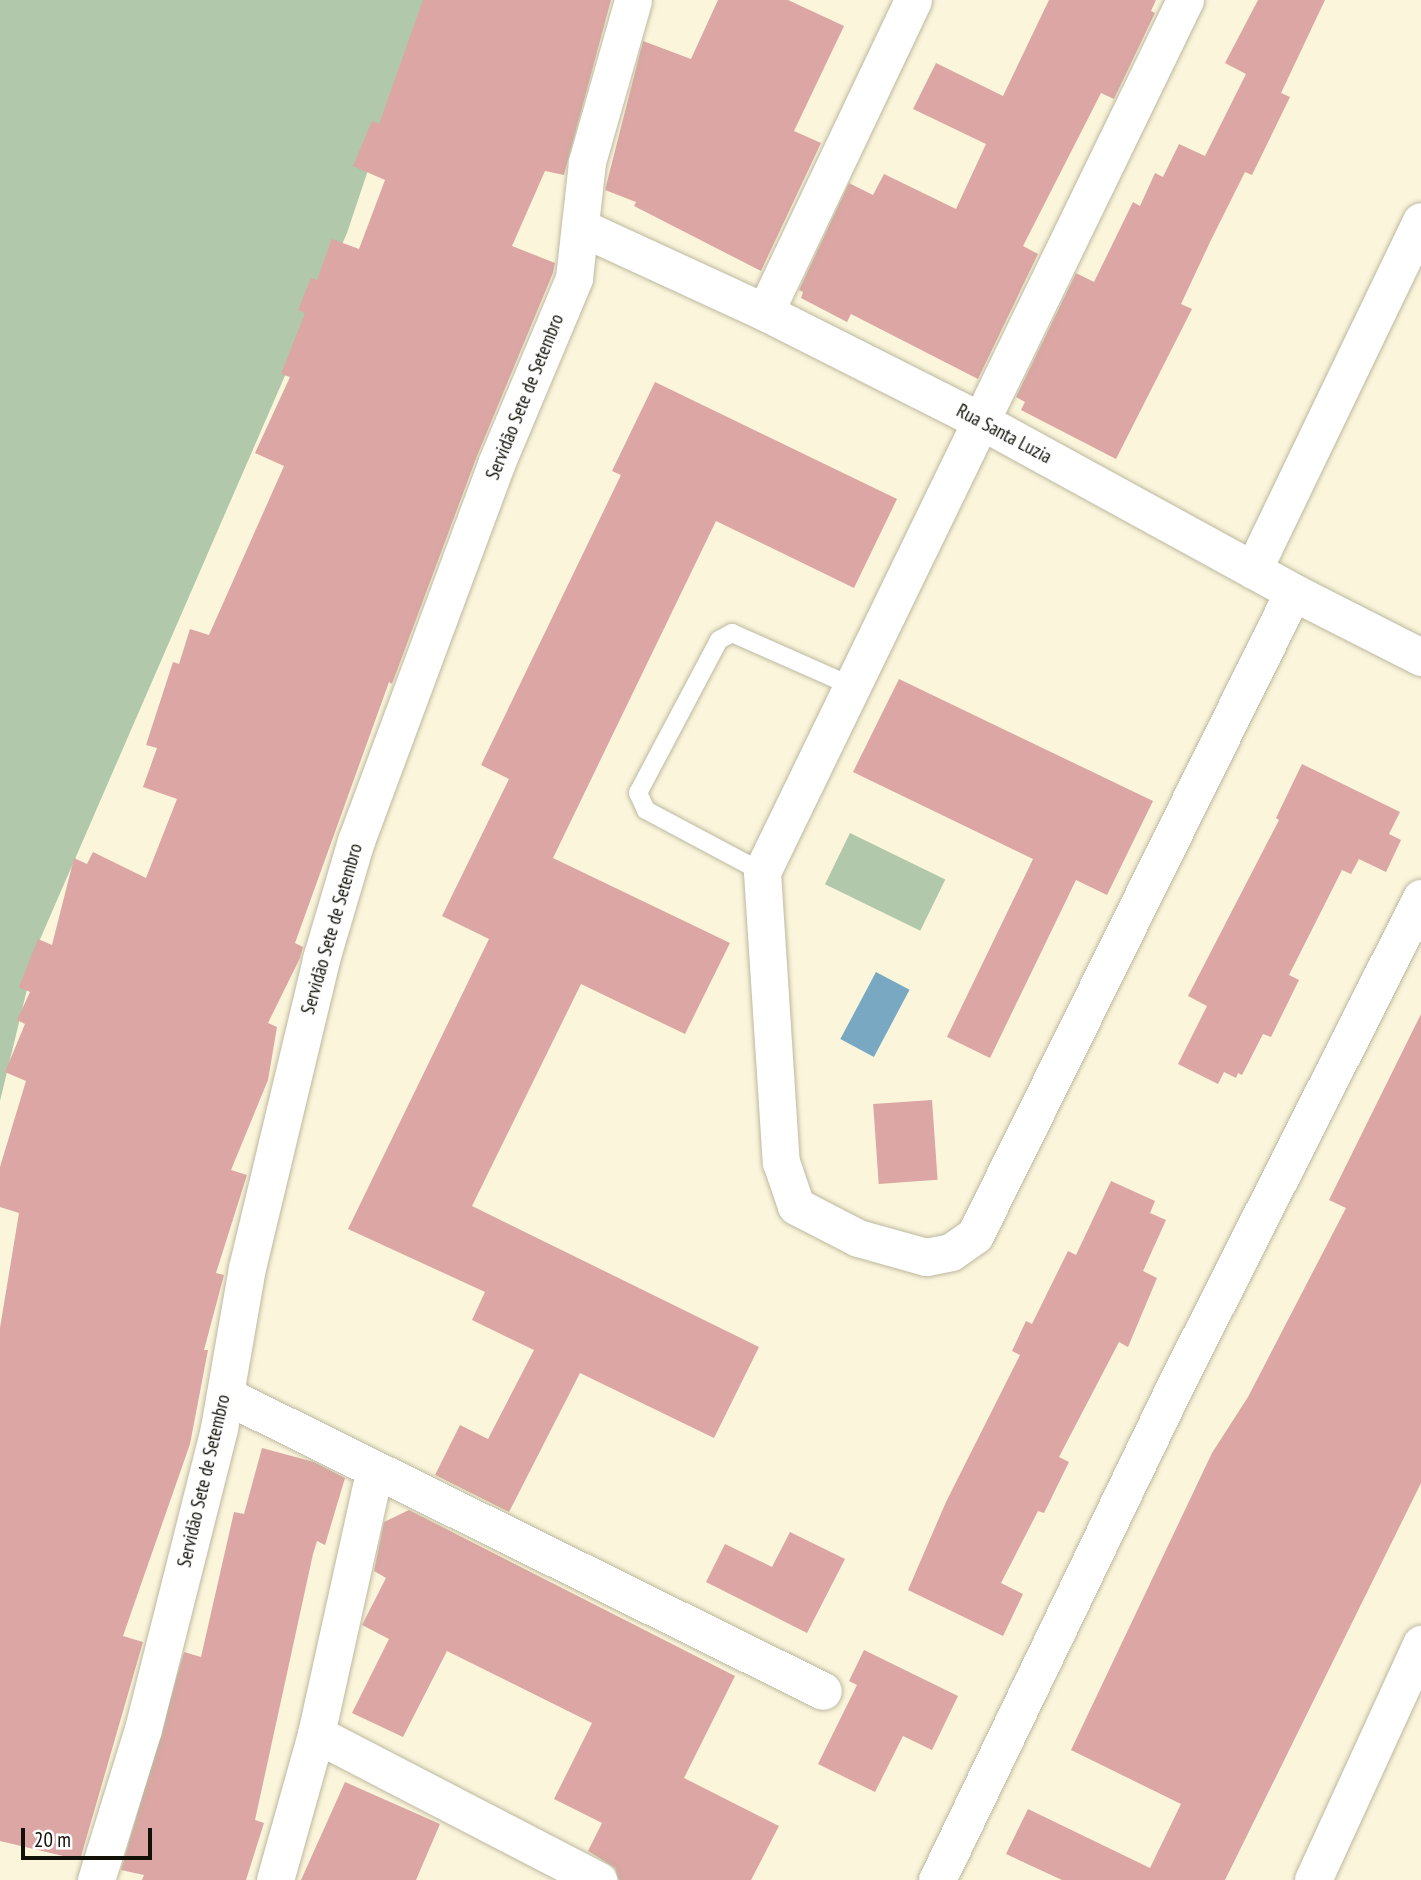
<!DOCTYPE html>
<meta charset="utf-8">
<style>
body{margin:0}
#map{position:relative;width:1421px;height:1880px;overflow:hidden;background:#faf5db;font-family:"PT Sans Narrow",sans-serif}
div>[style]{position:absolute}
.green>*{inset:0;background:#b2c8aa;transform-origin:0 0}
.water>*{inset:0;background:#79a8c3;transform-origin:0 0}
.building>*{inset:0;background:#dba6a3;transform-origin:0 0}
.roads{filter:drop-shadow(0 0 2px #bdb8a0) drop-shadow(0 0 2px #bdb8a0)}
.service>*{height:18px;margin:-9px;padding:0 9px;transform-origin:9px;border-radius:9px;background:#fff}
.minor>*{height:37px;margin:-18.5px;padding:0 18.5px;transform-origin:18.5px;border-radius:18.5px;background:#fff}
span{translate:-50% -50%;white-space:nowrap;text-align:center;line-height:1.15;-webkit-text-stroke:6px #fff;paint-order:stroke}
.street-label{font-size:19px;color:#121108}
.scale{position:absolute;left:21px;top:1828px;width:131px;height:32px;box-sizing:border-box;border:4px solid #121108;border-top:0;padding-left:9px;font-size:21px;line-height:24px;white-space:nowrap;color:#121108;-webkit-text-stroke:5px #fff;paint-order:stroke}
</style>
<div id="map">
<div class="green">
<div style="clip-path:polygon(0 0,425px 0,347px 233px,38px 944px,0 1101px)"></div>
<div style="left:850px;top:833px;width:106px;height:57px;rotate:26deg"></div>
</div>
<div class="water">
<div style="left:876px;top:972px;width:38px;height:76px;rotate:28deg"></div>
</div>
<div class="building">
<div style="clip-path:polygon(423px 0,611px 0,564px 175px,545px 171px,512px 246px,555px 263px,553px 273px,477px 456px,392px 684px,389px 682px,295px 943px,303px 947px,300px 958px,268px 1023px,277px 1027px,268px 1080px,231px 1170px,247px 1175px,216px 1273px,224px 1275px,204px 1350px,208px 1350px,190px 1444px,123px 1636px,143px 1642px,80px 1860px,0 1841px,0 1328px,19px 1213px,0 1207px,0 1167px,26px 1081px,5px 1072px,25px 1024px,17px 1020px,30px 992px,19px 987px,38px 939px,52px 945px,74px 858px,87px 864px,93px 852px,146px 878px,177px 799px,143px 787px,157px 748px,146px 745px,173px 662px,179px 664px,190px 629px,209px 635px,284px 466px,255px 453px,290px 377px,281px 374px,305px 313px,298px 310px,311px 278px,317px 280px,332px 239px,359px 249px,385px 180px,353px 166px,372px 121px,379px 124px)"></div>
<div style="clip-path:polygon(718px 0,788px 0,844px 26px,794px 131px,821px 143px,761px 271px,634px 206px,636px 202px,605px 190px,643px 41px,691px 59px)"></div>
<div style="clip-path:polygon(1049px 0,1156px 0,1151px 11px,1155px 13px,1114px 99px,1101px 93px,1023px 246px,1038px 254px,978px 379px,851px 314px,847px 322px,801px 298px,803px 292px,799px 290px,849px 183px,873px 195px,884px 174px,956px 209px,986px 144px,913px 109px,936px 63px,1003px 96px)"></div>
<div style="clip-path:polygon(1258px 0,1325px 0,1281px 93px,1290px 97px,1252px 175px,1245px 172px,1211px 240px,1181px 304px,1192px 309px,1116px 459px,1021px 410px,1025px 402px,1016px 397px,1076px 273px,1094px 282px,1133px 202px,1140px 206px,1155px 173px,1163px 177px,1179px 144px,1205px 156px,1246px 74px,1225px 63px)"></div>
<div style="clip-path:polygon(655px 382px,897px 499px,854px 588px,716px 521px,553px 858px,730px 943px,685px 1034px,581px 984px,472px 1206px,759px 1347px,714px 1438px,580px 1373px,509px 1512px,435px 1475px,460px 1425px,488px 1439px,534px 1350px,472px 1320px,485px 1292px,348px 1229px,489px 939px,442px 916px,509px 779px,481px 765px,621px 475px,612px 471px)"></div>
<div style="clip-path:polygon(899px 679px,1153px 801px,1107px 895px,1076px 880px,990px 1058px,947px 1037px,1033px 859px,853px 772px)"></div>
<div style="clip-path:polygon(1302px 764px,1400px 812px,1389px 834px,1401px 840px,1386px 872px,1359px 859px,1351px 874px,1342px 870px,1289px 975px,1299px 980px,1271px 1037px,1263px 1034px,1242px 1075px,1238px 1073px,1236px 1078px,1224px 1072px,1218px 1084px,1178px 1064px,1207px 1006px,1188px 996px,1279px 820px,1276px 818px)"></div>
<div style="clip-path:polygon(1421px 1014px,1421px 1483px,1225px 1880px,1062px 1880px,1006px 1854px,1028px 1809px,1150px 1868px,1181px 1804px,1071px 1750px,1212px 1453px,1248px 1397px,1346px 1208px,1329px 1200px)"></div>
<div style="left:932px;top:1100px;width:80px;height:59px;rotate:86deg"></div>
<div style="clip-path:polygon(1111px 1181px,1155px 1201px,1150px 1213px,1166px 1220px,1143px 1271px,1157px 1278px,1128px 1347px,1119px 1342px,1059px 1457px,1069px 1462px,1044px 1513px,1038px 1511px,1001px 1583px,1023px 1594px,1003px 1636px,908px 1590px,946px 1502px,1020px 1355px,1012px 1351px,1026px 1321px,1032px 1324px,1068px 1251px,1076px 1255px)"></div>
<div style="clip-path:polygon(262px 1448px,314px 1462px,345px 1478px,325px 1545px,317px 1541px,313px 1554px,255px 1820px,264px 1823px,246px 1880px,142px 1880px,144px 1875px,121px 1870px,184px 1652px,201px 1657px,234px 1512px,244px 1514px)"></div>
<div style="clip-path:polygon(409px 1510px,735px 1676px,684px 1778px,779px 1826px,751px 1880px,619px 1880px,615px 1868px,588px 1851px,602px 1823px,554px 1799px,592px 1723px,447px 1651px,403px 1737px,352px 1713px,389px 1639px,362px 1625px,386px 1578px,374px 1571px,384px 1522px)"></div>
<div style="clip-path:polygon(790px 1532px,845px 1559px,807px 1633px,706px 1582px,725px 1544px,772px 1567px)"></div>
<div style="clip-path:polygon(864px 1650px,958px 1696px,932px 1750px,903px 1736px,875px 1792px,818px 1764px,857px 1685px,849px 1681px)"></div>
<div style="clip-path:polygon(345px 1782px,440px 1824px,416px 1880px,301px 1880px)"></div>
</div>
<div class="roads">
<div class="service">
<div style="left:762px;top:872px;width:132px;rotate:-151.9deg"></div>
<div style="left:646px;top:810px;width:19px;rotate:-115deg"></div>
<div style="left:638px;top:793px;width:173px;rotate:-62.1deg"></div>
<div style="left:719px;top:640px;width:15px;rotate:-28deg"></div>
<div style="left:732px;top:633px;width:133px;rotate:23.9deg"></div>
</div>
<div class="minor">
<div style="left:1185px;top:0;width:969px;rotate:115.88deg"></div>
<div style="left:762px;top:872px;width:291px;rotate:86.3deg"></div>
<div style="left:781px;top:1162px;width:46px;rotate:71.2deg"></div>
<div style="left:796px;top:1206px;width:70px;rotate:27.3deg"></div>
<div style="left:858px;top:1238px;width:71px;rotate:15.6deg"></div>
<div style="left:926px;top:1257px;width:25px;rotate:-11deg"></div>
<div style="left:951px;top:1252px;width:29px;rotate:-35deg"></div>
<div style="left:975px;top:1235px;width:717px;rotate:-63.68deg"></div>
<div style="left:580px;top:227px;width:204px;rotate:24.7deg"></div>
<div style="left:765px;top:312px;width:244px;rotate:26.8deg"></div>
<div style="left:983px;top:422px;width:354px;rotate:28.7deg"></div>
<div style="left:1293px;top:592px;width:144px;rotate:26.9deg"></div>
<div style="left:765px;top:312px;width:345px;rotate:-64.6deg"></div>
<div style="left:1253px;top:570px;width:387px;rotate:-64.3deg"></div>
<div style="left:225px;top:1395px;width:667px;rotate:26.33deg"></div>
<div style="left:316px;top:1734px;width:318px;rotate:27.4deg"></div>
<div style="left:96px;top:1880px;width:158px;rotate:-72.7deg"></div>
<div style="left:143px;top:1729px;width:310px;rotate:-75.8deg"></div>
<div style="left:219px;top:1428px;width:162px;rotate:-80.1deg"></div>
<div style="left:247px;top:1268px;width:318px;rotate:-76.5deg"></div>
<div style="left:321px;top:959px;width:123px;rotate:-73.5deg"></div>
<div style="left:356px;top:841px;width:402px;rotate:-69.6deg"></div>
<div style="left:496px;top:464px;width:202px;rotate:-67.2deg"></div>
<div style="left:574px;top:278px;width:117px;rotate:-83.6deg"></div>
<div style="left:587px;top:162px;width:168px;rotate:-74.1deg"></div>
<div style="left:275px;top:1880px;width:152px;rotate:-74.3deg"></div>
<div style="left:316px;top:1734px;width:268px;rotate:-77.5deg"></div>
<div style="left:937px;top:1880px;width:546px;rotate:-64.28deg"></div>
<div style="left:1174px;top:1388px;width:549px;rotate:-63.25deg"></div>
<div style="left:1313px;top:1880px;width:260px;rotate:-65.4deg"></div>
</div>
</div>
<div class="street-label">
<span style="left:525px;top:397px;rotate:-68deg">Servidão Sete de Setembro</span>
<span style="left:1004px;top:434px;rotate:28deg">Rua Santa Luzia</span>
<span style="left:332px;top:929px;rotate:-74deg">Servidão Sete de Setembro</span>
<span style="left:204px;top:1481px;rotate:-77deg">Servidão Sete de Setembro</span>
</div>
<div class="scale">20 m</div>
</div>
